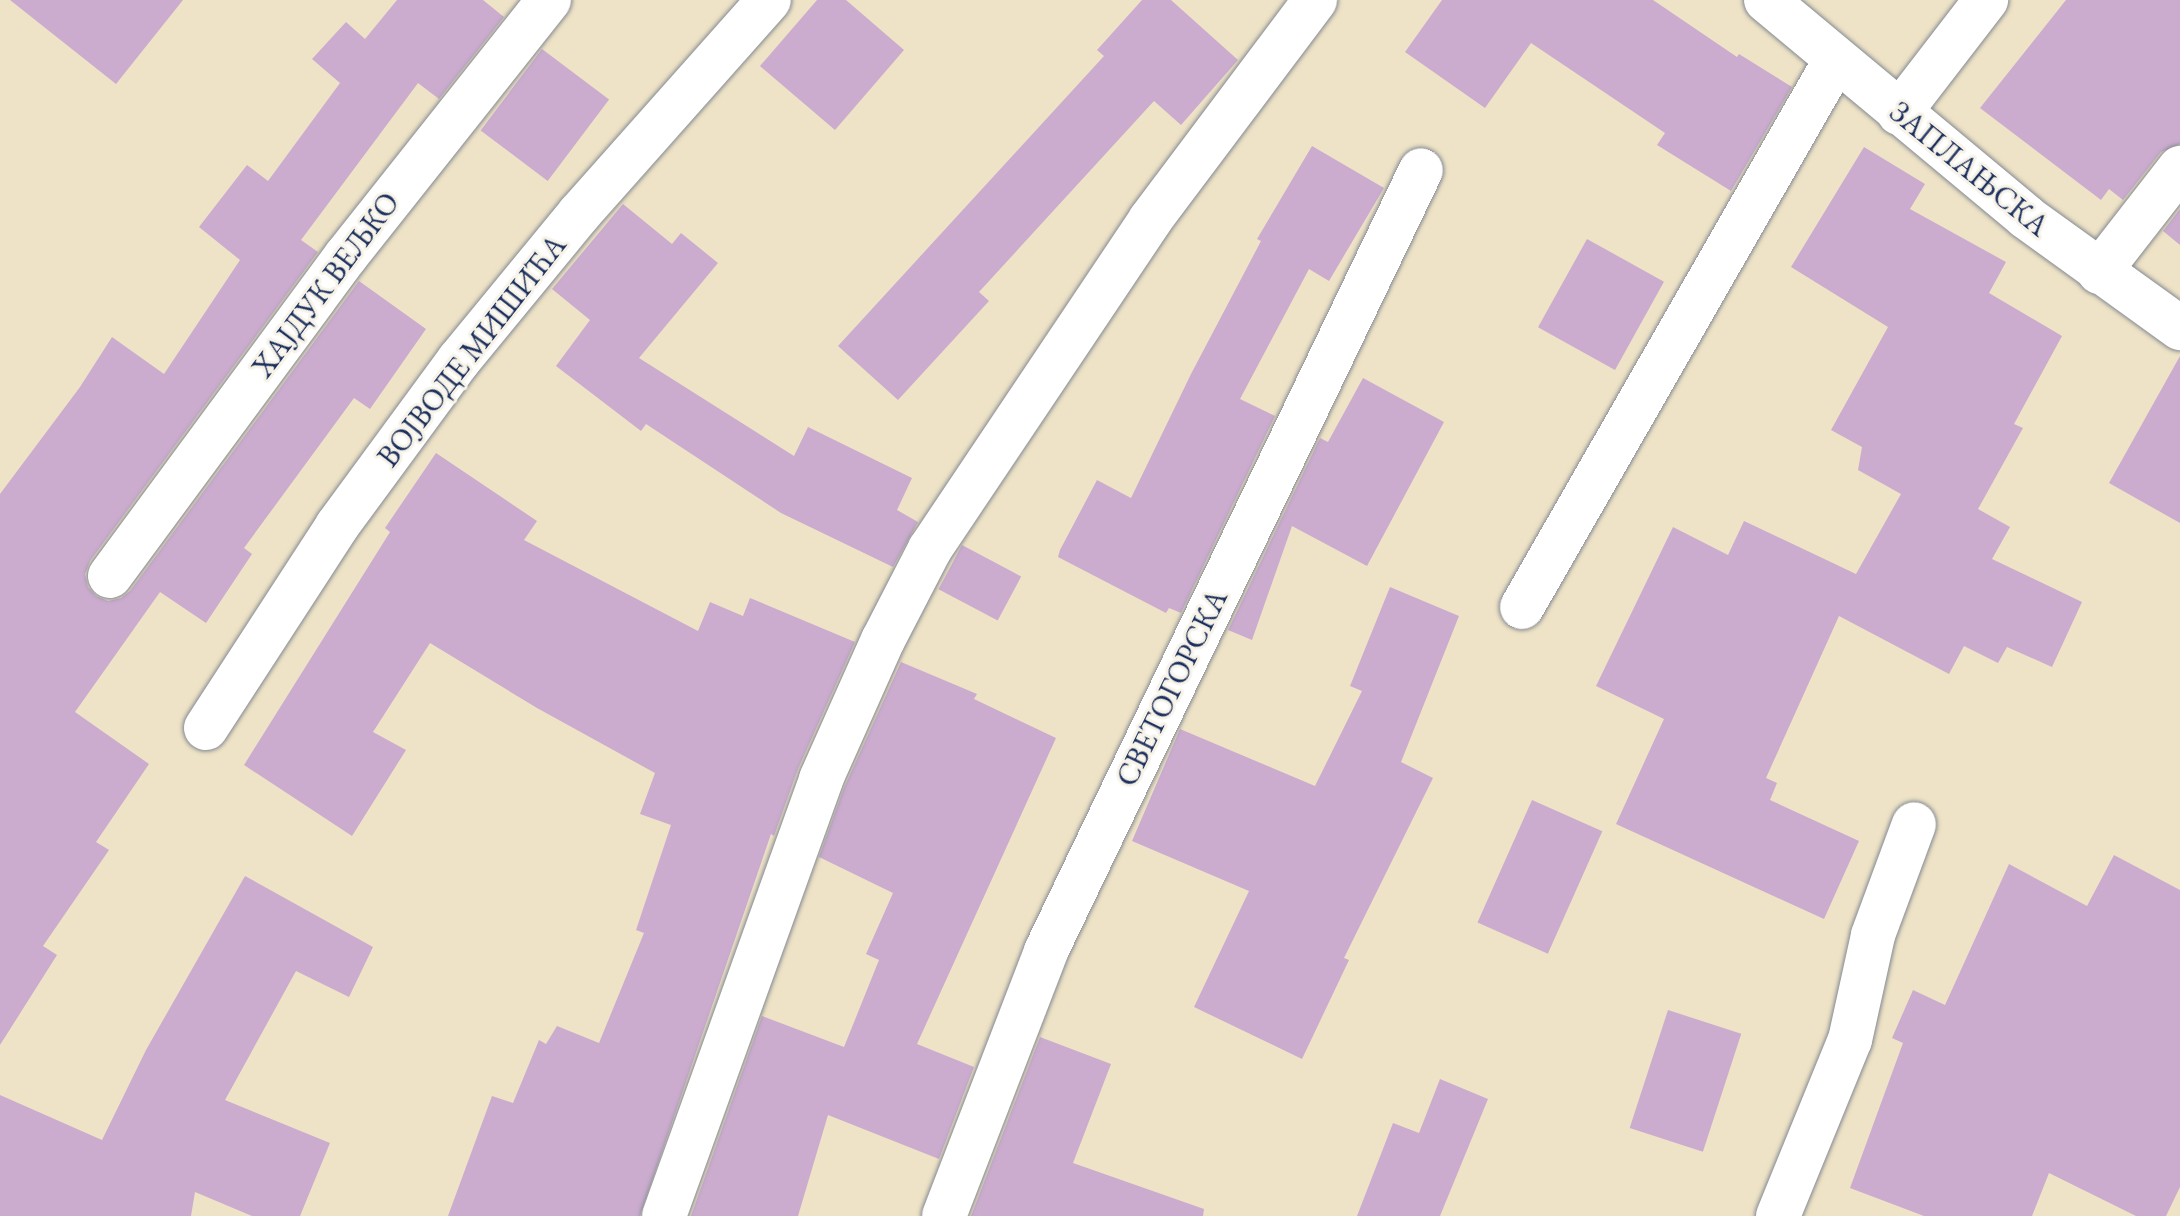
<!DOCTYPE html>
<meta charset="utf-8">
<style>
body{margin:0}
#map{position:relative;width:2180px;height:1216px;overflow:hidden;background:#eee3c6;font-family:"EB Garamond",serif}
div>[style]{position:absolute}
.building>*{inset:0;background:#cbaccf;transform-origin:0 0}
.roads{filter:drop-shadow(0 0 2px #848992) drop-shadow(0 0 2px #848992)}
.minor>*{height:44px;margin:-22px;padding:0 22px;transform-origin:22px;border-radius:22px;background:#fff}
span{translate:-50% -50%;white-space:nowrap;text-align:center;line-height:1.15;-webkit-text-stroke:6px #f7f3e8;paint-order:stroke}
.street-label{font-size:30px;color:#1b2f5e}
</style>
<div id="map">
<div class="building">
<div style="clip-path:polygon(10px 0,183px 0,116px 84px)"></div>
<div style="clip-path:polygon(397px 0,483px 0,504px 17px,439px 99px,418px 83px,301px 240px,318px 252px,90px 561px,85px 574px,88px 587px,96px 596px,108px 601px,121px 598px,130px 591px,359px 281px,426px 329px,370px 409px,354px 398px,244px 548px,252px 554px,206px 623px,160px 592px,75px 712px,149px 764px,96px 842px,109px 850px,43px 946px,57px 955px,0 1045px,0 494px,80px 387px,112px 337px,164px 374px,240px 260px,199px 227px,247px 165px,268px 181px,340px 83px,312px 59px,346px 22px,365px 39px)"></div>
<div style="clip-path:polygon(817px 0,846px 0,904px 50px,835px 130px,760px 66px)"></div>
<div style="clip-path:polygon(1142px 0,1171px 0,1238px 60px,1181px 125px,1154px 101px,979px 292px,989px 301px,898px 400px,838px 346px,1104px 56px,1097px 50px)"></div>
<div style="clip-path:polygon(1442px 0,1653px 0,1737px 57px,1739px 54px,1792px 87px,1731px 191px,1657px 145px,1665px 133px,1531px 43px,1485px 108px,1405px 52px)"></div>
<div style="clip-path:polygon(2066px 0,2180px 0,2180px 144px,2161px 152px,2123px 200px,2109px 189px,2101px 200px,1980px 108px)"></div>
<div style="left:542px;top:49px;width:84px;height:102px;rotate:37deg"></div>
<div style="clip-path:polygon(1312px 146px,1384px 188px,1329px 281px,1309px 269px,1240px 399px,1275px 416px,1181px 613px,1169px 608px,1166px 613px,1058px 557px,1060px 550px,1097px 480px,1131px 498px,1191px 374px,1261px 241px,1257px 239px)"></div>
<div style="clip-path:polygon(1864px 147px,1925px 184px,1910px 209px,2006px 262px,1989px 293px,2062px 336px,2014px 424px,2023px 428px,1978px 509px,2010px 527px,1992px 559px,2082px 602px,2052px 667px,2007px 647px,1998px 663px,1964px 646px,1949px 674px,1839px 616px,1766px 778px,1777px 783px,1770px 800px,1859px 841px,1824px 919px,1616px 824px,1664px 719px,1596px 686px,1673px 527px,1728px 555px,1744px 521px,1856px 574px,1901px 494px,1858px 470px,1862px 447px,1831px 430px,1888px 327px,1791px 267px)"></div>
<div style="clip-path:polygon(623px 204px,672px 244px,681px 233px,718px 263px,639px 358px,794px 456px,808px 427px,912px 478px,897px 510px,918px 522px,893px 567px,781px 513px,646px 424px,641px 431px,556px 366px,590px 320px,552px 289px)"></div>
<div style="clip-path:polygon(2180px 209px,2180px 245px,2163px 231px)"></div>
<div style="left:1587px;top:239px;width:88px;height:101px;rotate:29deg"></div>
<div style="clip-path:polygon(2180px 356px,2180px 523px,2109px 483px)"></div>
<div style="clip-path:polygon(1363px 378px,1444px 422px,1367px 566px,1292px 526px,1252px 640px,1228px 630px,1320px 438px,1328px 442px)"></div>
<div style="clip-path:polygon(436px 453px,537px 521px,524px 540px,698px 631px,710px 602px,743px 616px,750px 598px,855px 642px,798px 769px,774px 836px,771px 834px,640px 1216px,448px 1216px,492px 1096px,513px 1103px,539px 1040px,546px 1044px,557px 1026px,599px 1043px,644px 933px,636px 930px,671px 825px,640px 814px,655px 773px,537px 708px,430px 643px,373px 732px,406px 750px,352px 836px,244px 765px,390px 532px,385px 528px)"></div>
<div style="left:962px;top:545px;width:67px;height:50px;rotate:28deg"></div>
<div style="clip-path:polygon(1390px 587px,1459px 616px,1401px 762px,1433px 778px,1344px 958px,1349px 960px,1302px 1059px,1194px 1007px,1249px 891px,1132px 841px,1180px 729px,1315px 786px,1362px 691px,1350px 686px)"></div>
<div style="clip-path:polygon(901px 662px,977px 694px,974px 699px,1056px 738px,917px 1044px,974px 1067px,939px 1159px,828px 1115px,798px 1216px,691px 1216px,762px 1016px,844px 1047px,879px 960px,866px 954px,893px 893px,819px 857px,844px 788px)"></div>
<div style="left:1532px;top:800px;width:77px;height:134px;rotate:24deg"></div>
<div style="clip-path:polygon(2114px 855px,2180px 890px,2180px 1187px,2166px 1216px,2136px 1216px,2049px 1173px,2032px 1216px,1924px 1216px,1850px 1188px,1903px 1043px,1892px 1038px,1913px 990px,1945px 1005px,2009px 864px,2087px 906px)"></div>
<div style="clip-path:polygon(245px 876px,373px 947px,349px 997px,296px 971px,225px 1100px,330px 1143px,300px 1216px,252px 1216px,195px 1192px,191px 1216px,0 1216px,0 1095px,102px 1140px,146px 1050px)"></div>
<div style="left:1668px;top:1010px;width:77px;height:124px;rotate:18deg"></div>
<div style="clip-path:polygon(1040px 1037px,1111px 1064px,1073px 1163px,1204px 1209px,1203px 1216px,971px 1216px)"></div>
<div style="clip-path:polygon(1440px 1079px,1488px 1099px,1440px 1216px,1357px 1216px,1393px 1123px,1419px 1133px)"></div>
</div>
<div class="roads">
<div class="minor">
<div style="left:1766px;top:0;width:339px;rotate:39.8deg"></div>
<div style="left:2026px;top:217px;width:190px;rotate:35.8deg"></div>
<div style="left:1899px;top:113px;width:143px;rotate:-52.4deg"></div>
<div style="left:2099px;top:272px;width:132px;rotate:-52.1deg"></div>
<div style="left:110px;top:576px;width:398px;rotate:-53.6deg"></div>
<div style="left:346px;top:256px;width:327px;rotate:-51.6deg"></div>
<div style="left:1522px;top:607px;width:629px;rotate:-60.18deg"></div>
<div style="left:206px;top:728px;width:241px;rotate:-57deg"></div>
<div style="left:337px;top:526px;width:206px;rotate:-53.7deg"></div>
<div style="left:459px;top:360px;width:189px;rotate:-50.6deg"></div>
<div style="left:579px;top:214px;width:286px;rotate:-48.4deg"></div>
<div style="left:664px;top:1216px;width:464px;rotate:-70.2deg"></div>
<div style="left:821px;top:779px;width:152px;rotate:-66deg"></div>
<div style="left:883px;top:640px;width:102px;rotate:-62.7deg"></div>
<div style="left:930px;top:549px;width:396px;rotate:-56.2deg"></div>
<div style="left:1150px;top:220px;width:275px;rotate:-53.1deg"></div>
<div style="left:944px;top:1216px;width:284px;rotate:-68.9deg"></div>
<div style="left:1046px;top:951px;width:866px;rotate:-64.35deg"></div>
<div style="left:1778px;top:1216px;width:190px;rotate:-67.8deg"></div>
<div style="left:1850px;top:1040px;width:107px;rotate:-77.6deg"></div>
<div style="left:1873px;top:935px;width:118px;rotate:-69.7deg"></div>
</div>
</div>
<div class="street-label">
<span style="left:1969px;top:169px;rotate:39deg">ЗАПЛАЊСКА</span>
<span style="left:326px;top:285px;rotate:-53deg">ХАЈДУК ВЕЉКО</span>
<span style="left:472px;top:351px;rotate:-52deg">ВОЈВОДЕ МИШИЋА</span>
<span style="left:1172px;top:688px;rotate:-64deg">СВЕТОГОРСКА</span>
</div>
</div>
